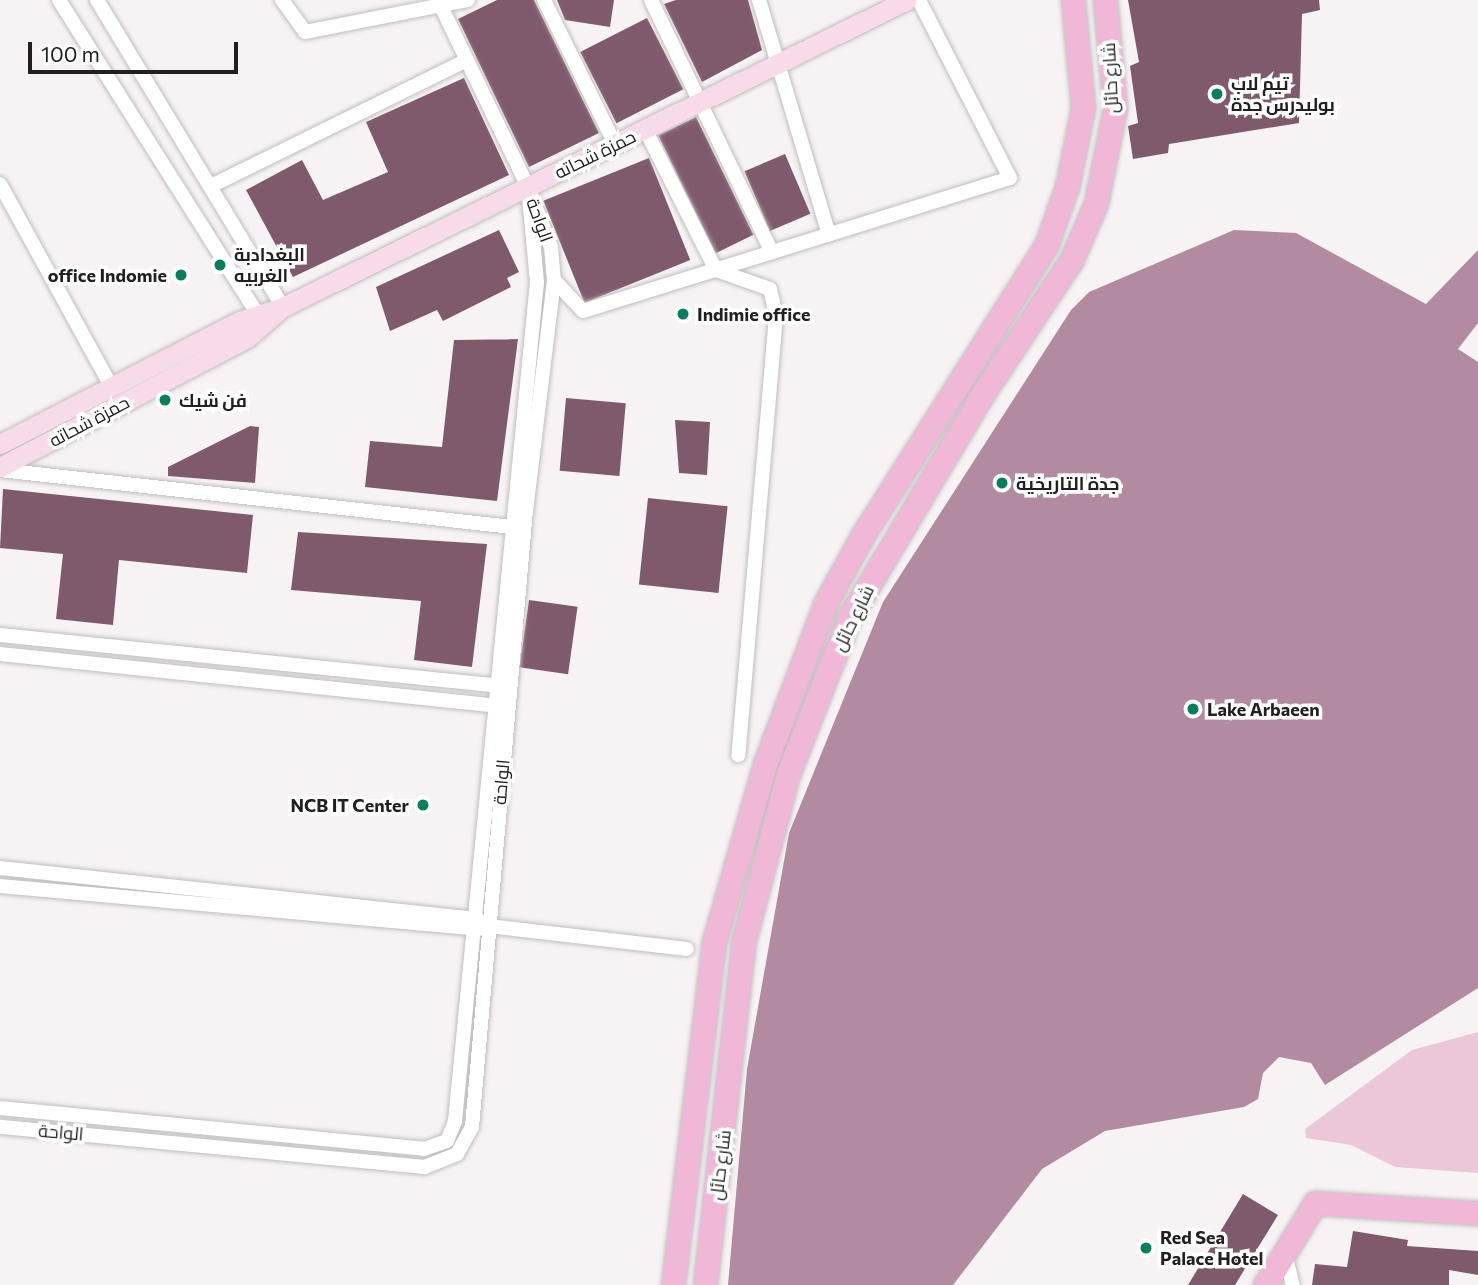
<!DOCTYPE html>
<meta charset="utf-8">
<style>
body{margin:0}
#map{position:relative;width:1478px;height:1285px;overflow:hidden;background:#f7f3f5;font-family:Commissioner,Cairo,sans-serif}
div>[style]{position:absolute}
.green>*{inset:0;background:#ecc7d9}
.water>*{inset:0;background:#b38ba0}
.building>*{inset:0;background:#7f5a6d;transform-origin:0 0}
.roads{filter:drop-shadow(0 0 2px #c0bdbe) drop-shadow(0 0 2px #c0bdbe)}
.street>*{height:14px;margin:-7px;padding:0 7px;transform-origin:7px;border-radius:7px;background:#fff}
.secondary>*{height:19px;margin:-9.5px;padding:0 9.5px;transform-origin:9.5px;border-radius:9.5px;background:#f8dbeb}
.primary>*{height:23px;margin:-11.5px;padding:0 11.5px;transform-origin:11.5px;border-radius:11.5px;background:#f1b7d7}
.dots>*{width:19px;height:19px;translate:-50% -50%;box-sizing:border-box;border:4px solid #fff;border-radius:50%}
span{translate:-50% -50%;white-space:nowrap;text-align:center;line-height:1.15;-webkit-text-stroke:7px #fff;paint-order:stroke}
.street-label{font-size:18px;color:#212021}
.poi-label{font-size:18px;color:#212021;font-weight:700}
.left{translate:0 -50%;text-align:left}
.right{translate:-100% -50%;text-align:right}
.scale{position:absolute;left:28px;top:42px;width:210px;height:32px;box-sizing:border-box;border:4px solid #212021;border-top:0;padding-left:9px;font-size:21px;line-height:24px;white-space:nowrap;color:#212021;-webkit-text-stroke:5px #fff;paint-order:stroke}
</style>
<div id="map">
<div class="green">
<div style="clip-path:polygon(1478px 1032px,1478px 1173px,1395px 1167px,1351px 1145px,1306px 1138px,1305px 1129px,1412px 1050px)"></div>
</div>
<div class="water">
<div style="clip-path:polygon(1234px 230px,1296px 233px,1426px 304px,1478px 250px,1478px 323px,1458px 349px,1478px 362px,1478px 988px,1325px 1085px,1311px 1063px,1279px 1057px,1263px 1073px,1258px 1099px,1244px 1107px,1105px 1131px,1042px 1169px,953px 1285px,728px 1285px,747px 1069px,789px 833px,883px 602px,1071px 310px,1089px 292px)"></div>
</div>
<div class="building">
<div style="clip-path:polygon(497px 0,534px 0,599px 133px,529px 167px,458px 19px)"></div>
<div style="clip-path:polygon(557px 0,614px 0,610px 27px,565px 20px)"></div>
<div style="clip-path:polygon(676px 0,748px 0,762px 50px,702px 82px,664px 4px)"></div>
<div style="clip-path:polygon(1128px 0,1319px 0,1320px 10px,1302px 14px,1299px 123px,1169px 144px,1168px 153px,1133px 159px,1128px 126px,1138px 123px,1130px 66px,1139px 62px)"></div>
<div style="left:647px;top:18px;width:80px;height:75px;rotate:63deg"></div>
<div style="clip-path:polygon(464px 78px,509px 175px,293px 277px,246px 190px,302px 160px,323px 200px,388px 172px,366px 122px)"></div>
<div style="left:696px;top:117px;width:131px;height:42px;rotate:64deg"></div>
<div style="left:785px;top:154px;width:65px;height:44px;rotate:67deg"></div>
<div style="left:649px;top:158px;width:110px;height:114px;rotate:68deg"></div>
<div style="clip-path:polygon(499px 230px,519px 272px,507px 278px,511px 287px,443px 321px,437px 310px,390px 331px,376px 287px)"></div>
<div style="clip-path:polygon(518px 339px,497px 501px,365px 487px,370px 441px,442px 447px,454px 340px)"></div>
<div style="left:566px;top:398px;width:60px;height:73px;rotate:5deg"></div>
<div style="clip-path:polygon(675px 420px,710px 422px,707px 475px,679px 473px)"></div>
<div style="clip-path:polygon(250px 426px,259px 427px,255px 483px,168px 476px,168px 467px)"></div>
<div style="clip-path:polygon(3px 489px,253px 515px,247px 573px,119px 560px,113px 625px,56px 619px,63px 554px,0 548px)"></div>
<div style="left:648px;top:498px;width:80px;height:87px;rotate:6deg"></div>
<div style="clip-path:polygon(298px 532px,487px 544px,472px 667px,414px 660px,421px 601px,291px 590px)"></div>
<div style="left:529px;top:600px;width:49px;height:68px;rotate:8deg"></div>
<div style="clip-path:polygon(1243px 1194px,1278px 1215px,1235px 1285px,1188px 1285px)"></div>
<div style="clip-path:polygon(1353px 1231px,1408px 1240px,1407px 1246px,1478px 1251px,1478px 1275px,1449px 1270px,1449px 1285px,1312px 1285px,1315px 1264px,1347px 1267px)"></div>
</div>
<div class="roads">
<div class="street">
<div style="left:59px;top:0;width:373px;rotate:57.7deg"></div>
<div style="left:97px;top:0;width:359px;rotate:58.8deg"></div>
<div style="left:282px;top:0;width:39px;rotate:54deg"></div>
<div style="left:305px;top:32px;width:166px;rotate:-11.1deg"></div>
<div style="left:438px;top:0;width:208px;rotate:64.3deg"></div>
<div style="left:544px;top:0;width:161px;rotate:63.8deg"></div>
<div style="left:651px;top:0;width:280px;rotate:64.4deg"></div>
<div style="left:759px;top:0;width:245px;rotate:73.4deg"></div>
<div style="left:645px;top:129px;width:158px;rotate:63.3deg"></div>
<div style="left:716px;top:270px;width:57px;rotate:19.4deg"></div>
<div style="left:770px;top:289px;width:28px;rotate:77deg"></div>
<div style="left:776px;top:316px;width:441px;rotate:94.9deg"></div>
<div style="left:0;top:184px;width:230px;rotate:61.2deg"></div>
<div style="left:213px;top:185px;width:283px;rotate:-26.2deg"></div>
<div style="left:554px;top:280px;width:42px;rotate:46.9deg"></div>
<div style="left:583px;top:311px;width:447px;rotate:-17.3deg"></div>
<div style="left:1010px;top:178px;width:200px;rotate:-117.1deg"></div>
<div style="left:0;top:470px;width:515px;rotate:6.35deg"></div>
<div style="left:0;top:635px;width:499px;rotate:5.8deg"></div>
<div style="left:496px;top:685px;width:7px;rotate:56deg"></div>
<div style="left:0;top:654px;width:502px;rotate:5.95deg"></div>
<div style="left:0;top:868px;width:481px;rotate:6.1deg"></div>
<div style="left:0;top:886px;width:481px;rotate:5.1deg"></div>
<div style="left:489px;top:926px;width:199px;rotate:6.6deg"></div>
<div style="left:0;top:1108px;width:426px;rotate:5.5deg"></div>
<div style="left:424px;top:1149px;width:24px;rotate:-19deg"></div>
<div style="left:447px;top:1141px;width:22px;rotate:-68deg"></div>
<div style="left:455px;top:1121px;width:843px;rotate:-84.42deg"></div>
<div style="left:537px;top:282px;width:95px;rotate:-95.4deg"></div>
<div style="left:528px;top:187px;width:64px;rotate:69deg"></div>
<div style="left:551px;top:247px;width:33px;rotate:85deg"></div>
<div style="left:554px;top:280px;width:232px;rotate:96.9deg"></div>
<div style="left:526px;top:510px;width:619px;rotate:95deg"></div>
<div style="left:472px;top:1127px;width:31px;rotate:119deg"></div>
<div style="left:457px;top:1154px;width:35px;rotate:158deg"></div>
<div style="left:425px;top:1167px;width:427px;rotate:-174.6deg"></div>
<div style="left:1285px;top:1254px;width:32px;rotate:76deg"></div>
</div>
<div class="secondary">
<div style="left:0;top:444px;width:269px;rotate:-27.2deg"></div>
<div style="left:239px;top:321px;width:46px;rotate:-17.7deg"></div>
<div style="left:283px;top:307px;width:695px;rotate:-26.2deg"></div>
<div style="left:0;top:467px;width:279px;rotate:-27.6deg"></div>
<div style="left:247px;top:338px;width:40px;rotate:-41deg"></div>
</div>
<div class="primary">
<div style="left:673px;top:1285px;width:345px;rotate:-83.2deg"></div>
<div style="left:714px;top:942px;width:185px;rotate:-74deg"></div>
<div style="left:765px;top:764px;width:171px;rotate:-69.4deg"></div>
<div style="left:825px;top:604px;width:79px;rotate:-61.2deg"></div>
<div style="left:863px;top:535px;width:342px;rotate:-57.7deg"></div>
<div style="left:1046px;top:246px;width:63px;rotate:-70.4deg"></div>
<div style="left:1067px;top:187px;width:81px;rotate:-78.6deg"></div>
<div style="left:1083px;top:108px;width:108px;rotate:-95.3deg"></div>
<div style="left:705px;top:1285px;width:343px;rotate:-83.6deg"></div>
<div style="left:743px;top:944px;width:176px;rotate:-75.2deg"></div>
<div style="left:788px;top:774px;width:168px;rotate:-68.6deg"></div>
<div style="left:849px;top:618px;width:260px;rotate:-59.2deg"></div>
<div style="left:982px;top:395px;width:163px;rotate:-56.5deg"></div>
<div style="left:1072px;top:259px;width:61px;rotate:-66.8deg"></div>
<div style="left:1096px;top:203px;width:97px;rotate:-78.7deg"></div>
<div style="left:1115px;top:108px;width:108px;rotate:-95.3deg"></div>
<div style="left:1265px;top:1285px;width:96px;rotate:-58.6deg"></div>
<div style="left:1315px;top:1203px;width:163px;rotate:3.5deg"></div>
</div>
</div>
<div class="dots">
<div style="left:1217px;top:94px;background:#067f5e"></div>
<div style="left:220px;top:265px;background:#067f5e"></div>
<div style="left:181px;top:275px;background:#067f5e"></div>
<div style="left:683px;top:314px;background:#067f5e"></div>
<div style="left:165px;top:400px;background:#067f5e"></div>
<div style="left:1002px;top:483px;background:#067f5e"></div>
<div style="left:1193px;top:709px;background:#067f5e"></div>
<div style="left:423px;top:805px;background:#067f5e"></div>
<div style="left:1146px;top:1248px;background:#067f5e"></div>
</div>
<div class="street-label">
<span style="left:1110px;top:78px;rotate:-93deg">شارع حائل</span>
<span style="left:595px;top:154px;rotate:-26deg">حمزة شحاته</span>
<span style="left:540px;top:220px;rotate:70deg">الواحة</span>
<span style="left:89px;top:421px;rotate:-28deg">حمزة شحاته</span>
<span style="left:853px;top:618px;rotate:-64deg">شارع حائل</span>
<span style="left:501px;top:782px;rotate:-85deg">الواحة</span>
<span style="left:61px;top:1132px;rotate:5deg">الواحة</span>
<span style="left:720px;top:1165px;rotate:-83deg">شارع حائل</span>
</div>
<div class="poi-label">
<span class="left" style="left:1231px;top:94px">تيم لاب<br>بوليدرس جدة</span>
<span class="left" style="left:234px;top:265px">البغدادبة<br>الغربيه</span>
<span class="right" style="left:167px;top:275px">office Indomie</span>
<span class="left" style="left:697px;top:314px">Indimie office</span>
<span class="left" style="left:179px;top:400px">فن شيك</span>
<span class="left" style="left:1016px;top:483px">جدة التاريخية</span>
<span class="left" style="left:1207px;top:709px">Lake Arbaeen</span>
<span class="right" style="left:409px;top:805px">NCB IT Center</span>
<span class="left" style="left:1160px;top:1248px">Red Sea<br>Palace Hotel</span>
</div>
<div class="scale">100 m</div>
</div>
